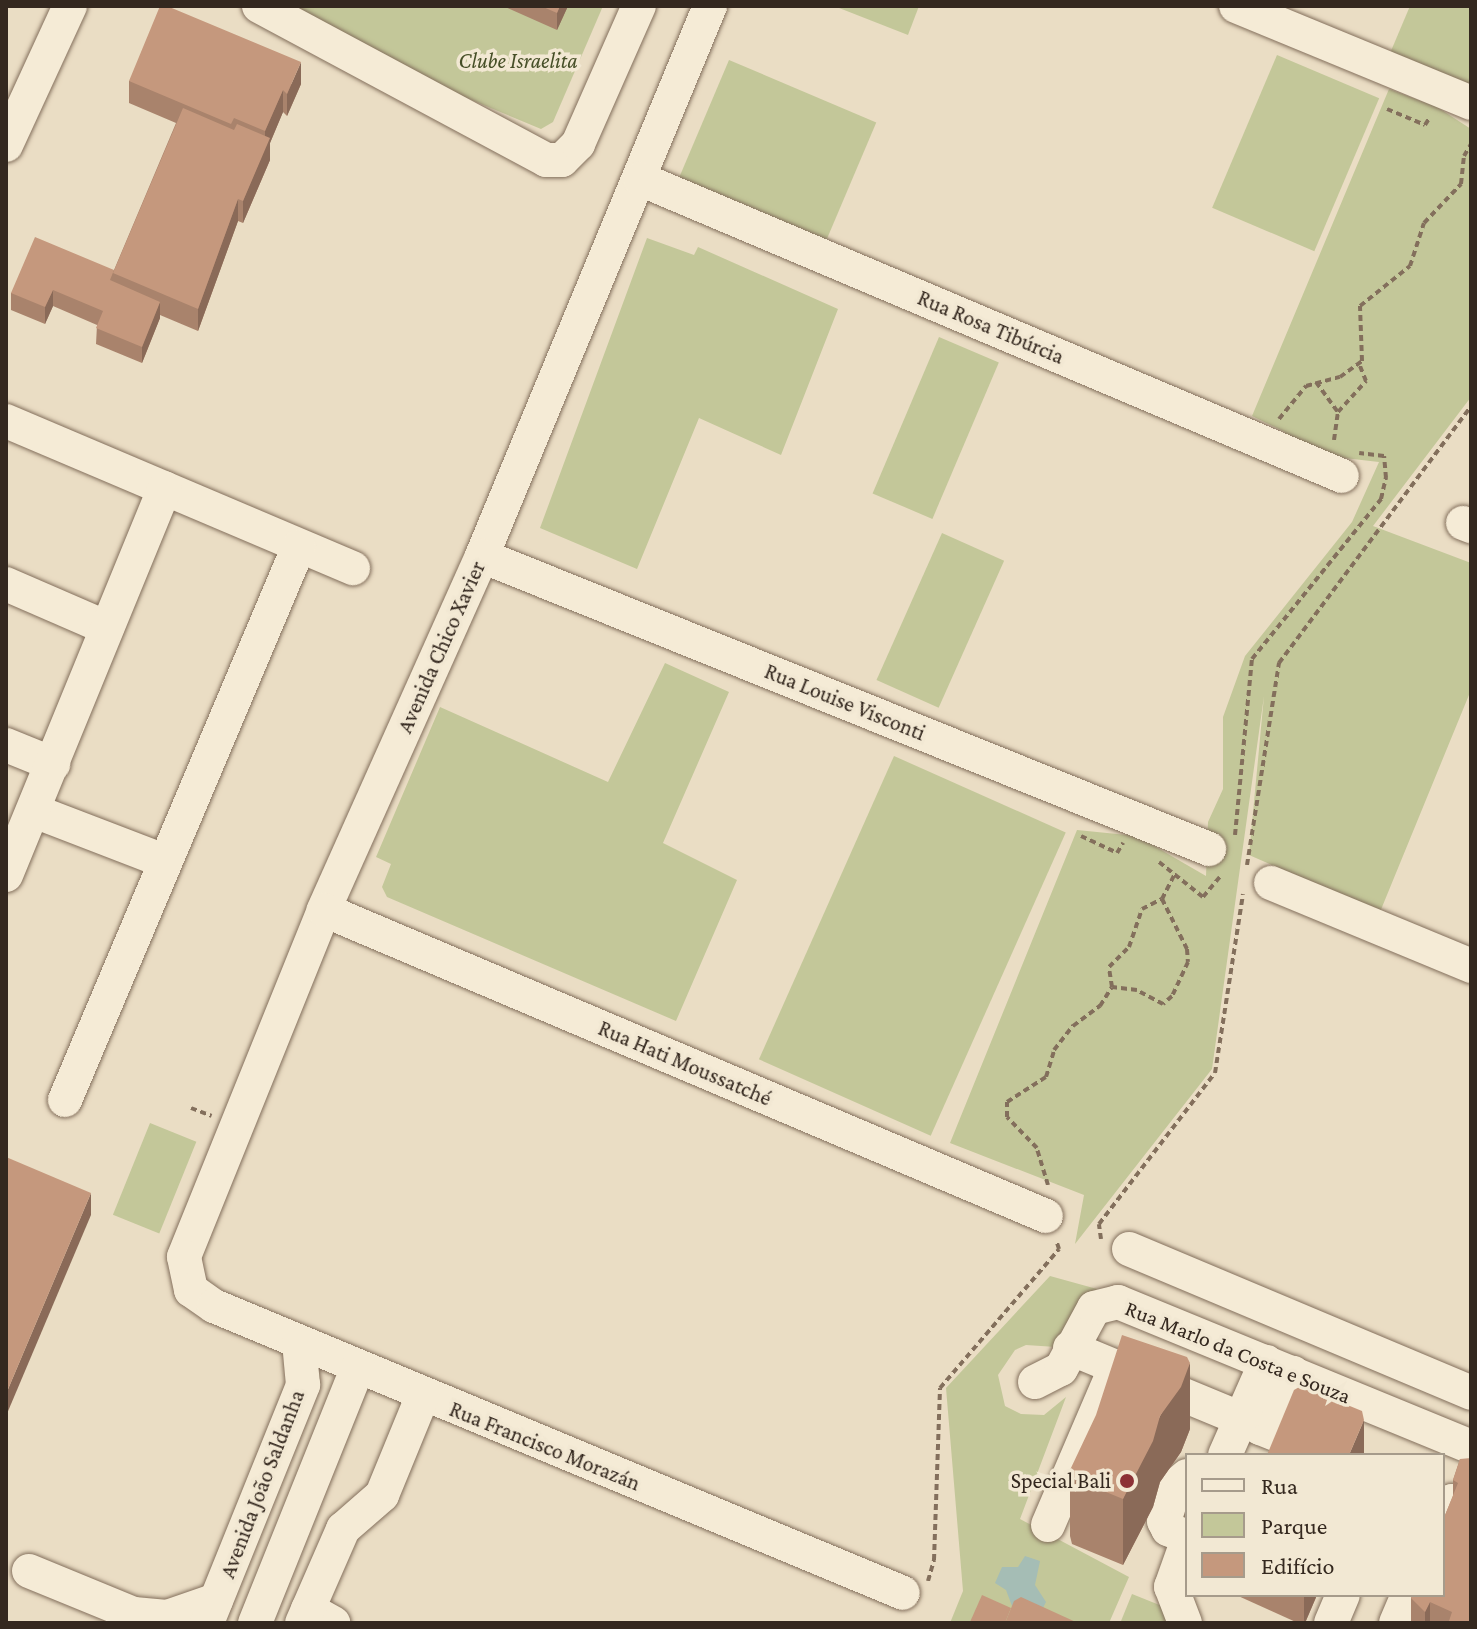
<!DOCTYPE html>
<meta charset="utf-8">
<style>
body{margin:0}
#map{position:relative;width:1477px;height:1629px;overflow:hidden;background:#eaddc4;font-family:"Crimson Pro",serif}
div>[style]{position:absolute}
.green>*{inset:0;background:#c3c799;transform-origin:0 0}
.water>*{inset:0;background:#a5bdb5}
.path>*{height:4px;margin-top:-2px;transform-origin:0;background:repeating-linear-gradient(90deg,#836f5c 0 6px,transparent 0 10px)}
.roads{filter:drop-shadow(0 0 2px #836f5c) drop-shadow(0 0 2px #836f5c)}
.minor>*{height:34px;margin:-17px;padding:0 17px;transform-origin:17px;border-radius:17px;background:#f5ebd6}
.wall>*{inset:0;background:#a9836c}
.shaded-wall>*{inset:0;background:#8a6a58}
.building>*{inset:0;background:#c5987d}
.dots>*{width:22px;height:22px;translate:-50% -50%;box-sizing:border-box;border:4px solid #f2e8d3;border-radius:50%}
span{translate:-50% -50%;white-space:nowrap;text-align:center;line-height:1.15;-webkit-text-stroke:7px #f2e8d3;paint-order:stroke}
.park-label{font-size:22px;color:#464f27;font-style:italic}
.street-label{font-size:22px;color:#34281f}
.poi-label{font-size:22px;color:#34281f}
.right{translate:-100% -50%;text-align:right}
.frame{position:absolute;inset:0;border:8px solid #34281f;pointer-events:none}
.legend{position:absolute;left:1185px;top:1453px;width:260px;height:144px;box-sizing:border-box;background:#f2e8d3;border:2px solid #a69b8b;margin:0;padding:10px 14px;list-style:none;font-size:24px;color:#34281f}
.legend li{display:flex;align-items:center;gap:16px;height:40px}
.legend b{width:40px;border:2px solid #a69b8b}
</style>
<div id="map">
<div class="green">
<div style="clip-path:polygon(245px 6px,603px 6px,553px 122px,541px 129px)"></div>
<div style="clip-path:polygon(834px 6px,919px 6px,908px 35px)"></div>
<div style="clip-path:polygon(1410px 6px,1471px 6px,1471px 93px,1388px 58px)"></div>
<div style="left:1277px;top:55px;width:111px;height:166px;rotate:23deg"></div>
<div style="left:729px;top:60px;width:160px;height:127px;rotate:23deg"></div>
<div style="clip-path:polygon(1389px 89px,1437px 107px,1471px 129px,1471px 397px,1373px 526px,1471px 563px,1471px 690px,1380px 912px,1249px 855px,1264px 696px,1212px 1069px,1075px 1244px,1084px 1195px,950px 1143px,1077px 830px,1137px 836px,1206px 876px,1208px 822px,1223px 789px,1223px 717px,1245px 656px,1352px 522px,1379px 462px,1301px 453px,1284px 445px,1285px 432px,1252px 416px)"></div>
<div style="clip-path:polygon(647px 238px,694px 255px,698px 247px,838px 309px,781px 455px,699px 418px,637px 569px,540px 528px)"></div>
<div style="left:939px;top:337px;width:65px;height:170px;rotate:23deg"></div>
<div style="left:942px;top:533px;width:68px;height:161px;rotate:24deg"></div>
<div style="clip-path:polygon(665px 663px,729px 692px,663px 843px,737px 880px,676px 1021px,387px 897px,382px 887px,391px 864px,376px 857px,440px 707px,608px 782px)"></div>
<div style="left:894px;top:756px;width:188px;height:332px;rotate:24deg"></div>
<div style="left:150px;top:1123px;width:50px;height:99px;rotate:22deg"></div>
<div style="clip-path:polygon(1050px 1276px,1097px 1289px,1056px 1347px,1026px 1345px,1015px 1350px,998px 1375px,1005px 1406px,1021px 1414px,1044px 1415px,1066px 1397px,1020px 1519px,1129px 1577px,1109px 1623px,950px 1623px,963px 1591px,946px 1388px)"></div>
<div style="clip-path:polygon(1132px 1594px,1162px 1606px,1171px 1623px,1121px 1621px)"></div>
</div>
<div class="water">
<div style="clip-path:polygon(1025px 1556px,1040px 1561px,1035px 1585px,1046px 1602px,1042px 1610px,1030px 1613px,1012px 1606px,1006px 1590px,995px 1583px,1002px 1567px,1018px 1567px)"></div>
</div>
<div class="path">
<div style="left:1387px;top:109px;width:41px;rotate:22.8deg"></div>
<div style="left:1425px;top:125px;width:9px;rotate:-58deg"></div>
<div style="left:1316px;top:382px;width:37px;rotate:54deg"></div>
<div style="left:1279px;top:419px;width:43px;rotate:-50.7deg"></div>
<div style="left:1306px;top:386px;width:35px;rotate:-15deg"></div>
<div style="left:1340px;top:377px;width:27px;rotate:-36deg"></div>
<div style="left:1362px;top:361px;width:55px;rotate:-92.1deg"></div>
<div style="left:1360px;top:306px;width:64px;rotate:-38.7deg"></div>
<div style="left:1410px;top:266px;width:45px;rotate:-72deg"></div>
<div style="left:1424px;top:223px;width:54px;rotate:-46.5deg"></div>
<div style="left:1461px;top:184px;width:28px;rotate:-84deg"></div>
<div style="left:1464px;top:156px;width:14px;rotate:-60deg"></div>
<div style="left:1334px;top:440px;width:28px;rotate:-82deg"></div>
<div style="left:1338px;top:412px;width:42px;rotate:-47.9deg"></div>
<div style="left:1366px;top:381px;width:18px;rotate:-112deg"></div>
<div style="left:1235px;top:835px;width:177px;rotate:-84.5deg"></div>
<div style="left:1252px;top:659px;width:206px;rotate:-51.1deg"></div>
<div style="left:1381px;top:499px;width:22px;rotate:-77deg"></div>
<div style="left:1386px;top:478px;width:22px;rotate:-95deg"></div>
<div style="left:1384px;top:456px;width:25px;rotate:-173deg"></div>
<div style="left:1081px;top:836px;width:40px;rotate:25deg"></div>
<div style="left:1117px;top:853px;width:12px;rotate:-59deg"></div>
<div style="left:1159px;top:862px;width:56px;rotate:38.5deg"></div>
<div style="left:1203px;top:897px;width:26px;rotate:-50deg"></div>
<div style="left:1247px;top:865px;width:205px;rotate:-81deg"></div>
<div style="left:1279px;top:663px;width:321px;rotate:-53.2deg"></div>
<div style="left:1162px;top:899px;width:28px;rotate:-63deg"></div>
<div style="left:191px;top:1108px;width:22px;rotate:21deg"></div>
<div style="left:1048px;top:1185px;width:39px;rotate:-107deg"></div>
<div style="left:1037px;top:1148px;width:43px;rotate:-134.1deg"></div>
<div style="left:1007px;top:1117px;width:15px;rotate:-90deg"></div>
<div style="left:1007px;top:1102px;width:46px;rotate:-32.7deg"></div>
<div style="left:1046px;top:1077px;width:28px;rotate:-73deg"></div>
<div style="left:1054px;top:1050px;width:31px;rotate:-52deg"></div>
<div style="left:1073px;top:1026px;width:34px;rotate:-37deg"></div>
<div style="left:1100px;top:1006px;width:22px;rotate:-58deg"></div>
<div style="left:1112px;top:987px;width:20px;rotate:-99deg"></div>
<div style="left:1109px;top:967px;width:28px;rotate:-45deg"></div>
<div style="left:1129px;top:947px;width:40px;rotate:-71.1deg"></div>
<div style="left:1142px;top:909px;width:22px;rotate:-27deg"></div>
<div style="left:1162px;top:899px;width:56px;rotate:63.4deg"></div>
<div style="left:1187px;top:949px;width:13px;rotate:86deg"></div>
<div style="left:1188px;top:962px;width:38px;rotate:115deg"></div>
<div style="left:1172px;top:996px;width:12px;rotate:138deg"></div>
<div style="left:1163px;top:1004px;width:30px;rotate:-152deg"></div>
<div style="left:1137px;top:990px;width:25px;rotate:-173deg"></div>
<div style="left:1101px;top:1239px;width:15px;rotate:-98deg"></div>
<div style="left:1099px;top:1224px;width:190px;rotate:-52.5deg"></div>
<div style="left:1215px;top:1073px;width:181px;rotate:-81.1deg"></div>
<div style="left:928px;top:1581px;width:22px;rotate:-74deg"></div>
<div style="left:934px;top:1560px;width:172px;rotate:-88deg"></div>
<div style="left:940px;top:1388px;width:183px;rotate:-49.4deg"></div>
<div style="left:1059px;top:1249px;width:9px;rotate:-108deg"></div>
</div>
<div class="roads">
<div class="minor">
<div style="left:259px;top:6px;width:326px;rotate:28.2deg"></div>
<div style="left:546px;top:160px;width:16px"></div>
<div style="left:562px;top:160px;width:23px;rotate:-45deg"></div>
<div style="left:578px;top:144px;width:151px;rotate:-66.2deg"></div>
<div style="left:710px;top:6px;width:595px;rotate:112.52deg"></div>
<div style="left:482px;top:556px;width:388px;rotate:114.1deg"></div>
<div style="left:324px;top:910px;width:374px;rotate:112deg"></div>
<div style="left:184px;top:1257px;width:34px;rotate:78deg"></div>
<div style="left:191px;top:1290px;width:28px;rotate:35deg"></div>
<div style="left:214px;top:1306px;width:746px;rotate:22.61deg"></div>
<div style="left:1236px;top:6px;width:254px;rotate:22.4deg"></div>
<div style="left:6px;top:145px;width:153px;rotate:-65.3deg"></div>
<div style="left:640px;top:179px;width:762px;rotate:22.93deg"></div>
<div style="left:6px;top:421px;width:377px;rotate:23deg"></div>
<div style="left:1463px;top:523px;width:9px;rotate:21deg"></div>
<div style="left:482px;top:556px;width:784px;rotate:21.95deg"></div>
<div style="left:6px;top:584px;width:110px;rotate:23.5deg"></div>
<div style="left:6px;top:745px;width:51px;rotate:22deg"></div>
<div style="left:34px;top:811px;width:139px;rotate:21deg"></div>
<div style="left:6px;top:875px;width:418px;rotate:-67.7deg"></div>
<div style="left:1271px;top:883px;width:217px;rotate:22.5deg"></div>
<div style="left:324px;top:910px;width:784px;rotate:22.97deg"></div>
<div style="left:65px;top:1100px;width:601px;rotate:-67.1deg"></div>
<div style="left:1129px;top:1249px;width:371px;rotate:22.8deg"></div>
<div style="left:1070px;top:1348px;width:185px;rotate:22.5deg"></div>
<div style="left:1035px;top:1382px;width:29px;rotate:-27deg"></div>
<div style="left:1061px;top:1369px;width:69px;rotate:-61.6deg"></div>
<div style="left:1094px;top:1308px;width:25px;rotate:-14deg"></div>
<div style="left:1118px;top:1302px;width:382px;rotate:22.3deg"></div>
<div style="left:1260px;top:1428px;width:73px;rotate:21.7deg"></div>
<div style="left:1260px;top:1428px;width:17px;rotate:-33deg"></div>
<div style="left:1274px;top:1419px;width:50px;rotate:-67.6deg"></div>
<div style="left:1225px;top:1455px;width:102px;rotate:-66.2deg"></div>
<div style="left:1187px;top:1476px;width:16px;rotate:140deg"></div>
<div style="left:1175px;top:1486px;width:37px;rotate:107deg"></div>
<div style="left:1164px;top:1521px;width:9px;rotate:63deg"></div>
<div style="left:1168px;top:1529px;width:21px;rotate:23deg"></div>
<div style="left:1443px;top:1511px;width:13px;rotate:-48deg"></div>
<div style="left:1452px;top:1501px;width:21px;rotate:23deg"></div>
<div style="left:1048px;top:1525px;width:173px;rotate:-66.8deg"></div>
<div style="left:29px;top:1571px;width:113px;rotate:22.3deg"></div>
<div style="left:134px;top:1614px;width:33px;rotate:5deg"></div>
<div style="left:167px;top:1617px;width:52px;rotate:-19.1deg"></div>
<div style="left:308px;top:1609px;width:29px;rotate:29deg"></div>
<div style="left:207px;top:1623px;width:257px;rotate:-68deg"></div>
<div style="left:303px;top:1385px;width:43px;rotate:-95.3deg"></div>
<div style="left:255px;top:1623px;width:276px;rotate:-68.1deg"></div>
<div style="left:302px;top:1623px;width:103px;rotate:-66.4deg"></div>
<div style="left:343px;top:1529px;width:52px;rotate:-41.1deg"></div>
<div style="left:382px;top:1495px;width:108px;rotate:-67.7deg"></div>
<div style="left:1185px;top:1623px;width:39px;rotate:-111deg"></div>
<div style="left:1171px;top:1587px;width:48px;rotate:-70.4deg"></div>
<div style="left:1331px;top:1623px;width:30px;rotate:-67deg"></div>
<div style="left:1396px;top:1623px;width:30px;rotate:-67deg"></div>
</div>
</div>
<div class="wall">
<div style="clip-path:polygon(503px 6px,568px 6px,557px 30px)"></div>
<div style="clip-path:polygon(129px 81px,301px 84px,287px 116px,283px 112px,270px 143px,270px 160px,243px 223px,238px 221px,198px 331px,160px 315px,160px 318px,142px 363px,96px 344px,97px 325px,53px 306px,45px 324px,11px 310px,11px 293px,114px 270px,176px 123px,129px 103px)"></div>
<div style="clip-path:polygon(1190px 1429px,1181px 1452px,1160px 1482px,1153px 1507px,1123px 1565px,1072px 1544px,1070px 1536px,1070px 1470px)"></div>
<div style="clip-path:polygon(1460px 1459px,1471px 1623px,1411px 1623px,1411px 1598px,1453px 1496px,1453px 1480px)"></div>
<div style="clip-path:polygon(1236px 1595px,1317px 1595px,1305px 1623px,1298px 1623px)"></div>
</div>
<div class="shaded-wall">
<div style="clip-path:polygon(560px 6px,568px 6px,557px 30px,557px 13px)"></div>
<div style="clip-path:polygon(301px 62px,301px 84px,287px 116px,287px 94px)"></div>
<div style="clip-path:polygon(283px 90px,283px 112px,270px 143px,270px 160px,243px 223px,243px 201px,265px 148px,265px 131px)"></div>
<div style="clip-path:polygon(238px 199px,238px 221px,198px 331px,198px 309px)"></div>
<div style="clip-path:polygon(53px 290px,53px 306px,45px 324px,45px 307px)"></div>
<div style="clip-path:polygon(160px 302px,160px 318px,142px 363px,142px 347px)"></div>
<div style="clip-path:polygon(91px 1193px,91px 1215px,6px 1416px,6px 1394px)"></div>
<div style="clip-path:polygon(1190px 1363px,1190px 1429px,1181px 1452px,1160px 1482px,1153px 1507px,1123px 1565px,1123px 1499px,1160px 1416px)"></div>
<div style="clip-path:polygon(1364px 1420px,1364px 1455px,1349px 1455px)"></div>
<div style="clip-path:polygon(1304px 1595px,1317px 1595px,1305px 1623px,1304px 1623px)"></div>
<div style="clip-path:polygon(1430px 1602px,1430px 1623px,1425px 1623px,1425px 1612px)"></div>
</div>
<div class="building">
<div style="clip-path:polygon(160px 6px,167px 6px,301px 62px,287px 94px,283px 90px,265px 131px,234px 118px,231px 124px,129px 81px)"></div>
<div style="clip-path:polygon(541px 6px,560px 6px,557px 13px)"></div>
<div style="clip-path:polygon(183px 108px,234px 130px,237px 124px,270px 138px,243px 201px,238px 199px,198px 309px,113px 273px)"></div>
<div style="clip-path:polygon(35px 237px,114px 270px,110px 280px,160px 302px,142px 347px,96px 328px,103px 311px,53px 290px,45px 307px,11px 293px)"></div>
<div style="clip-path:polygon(6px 1157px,91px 1193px,6px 1394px)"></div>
<div style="clip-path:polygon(1122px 1335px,1187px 1357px,1190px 1363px,1181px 1387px,1160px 1416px,1153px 1441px,1123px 1499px,1072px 1478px,1070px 1470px,1096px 1415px)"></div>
<div style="clip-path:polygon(1301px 1386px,1362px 1411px,1364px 1420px,1349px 1455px,1267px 1455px,1294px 1390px)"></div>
<div style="clip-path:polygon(1471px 1458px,1471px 1617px,1468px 1623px,1464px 1623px,1449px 1621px,1452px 1612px,1430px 1602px,1425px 1612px,1411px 1598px,1412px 1595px,1443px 1595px,1443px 1520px,1458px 1483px,1453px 1480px,1460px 1459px)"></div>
<div style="clip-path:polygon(982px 1595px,1011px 1608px,1005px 1623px,970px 1622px)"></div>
<div style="clip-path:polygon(1021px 1597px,1078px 1623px,1005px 1623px,1014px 1601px)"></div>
</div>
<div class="dots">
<div style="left:1127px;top:1481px;background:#8c3136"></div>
</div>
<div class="park-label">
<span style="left:518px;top:61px">Clube Israelita</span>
</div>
<div class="street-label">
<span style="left:991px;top:327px;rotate:23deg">Rua Rosa Tibúrcia</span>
<span style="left:441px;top:647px;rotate:-66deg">Avenida Chico Xavier</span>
<span style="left:845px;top:702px;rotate:22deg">Rua Louise Visconti</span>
<span style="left:685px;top:1063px;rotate:23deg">Rua Hati Moussatché</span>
<span style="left:1238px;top:1352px;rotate:22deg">Rua Marlo da Costa e Souza</span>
<span style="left:545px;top:1446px;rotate:22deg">Rua Francisco Morazán</span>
<span style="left:262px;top:1484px;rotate:-69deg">Avenida João Saldanha</span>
</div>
<div class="poi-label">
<span class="right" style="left:1111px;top:1481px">Special Bali</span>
</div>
<div class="frame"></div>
<ul class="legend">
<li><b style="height:10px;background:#f5ebd6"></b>Rua</li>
<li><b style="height:22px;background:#c3c799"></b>Parque</li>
<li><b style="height:22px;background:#c5987d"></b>Edifício</li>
</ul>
</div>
